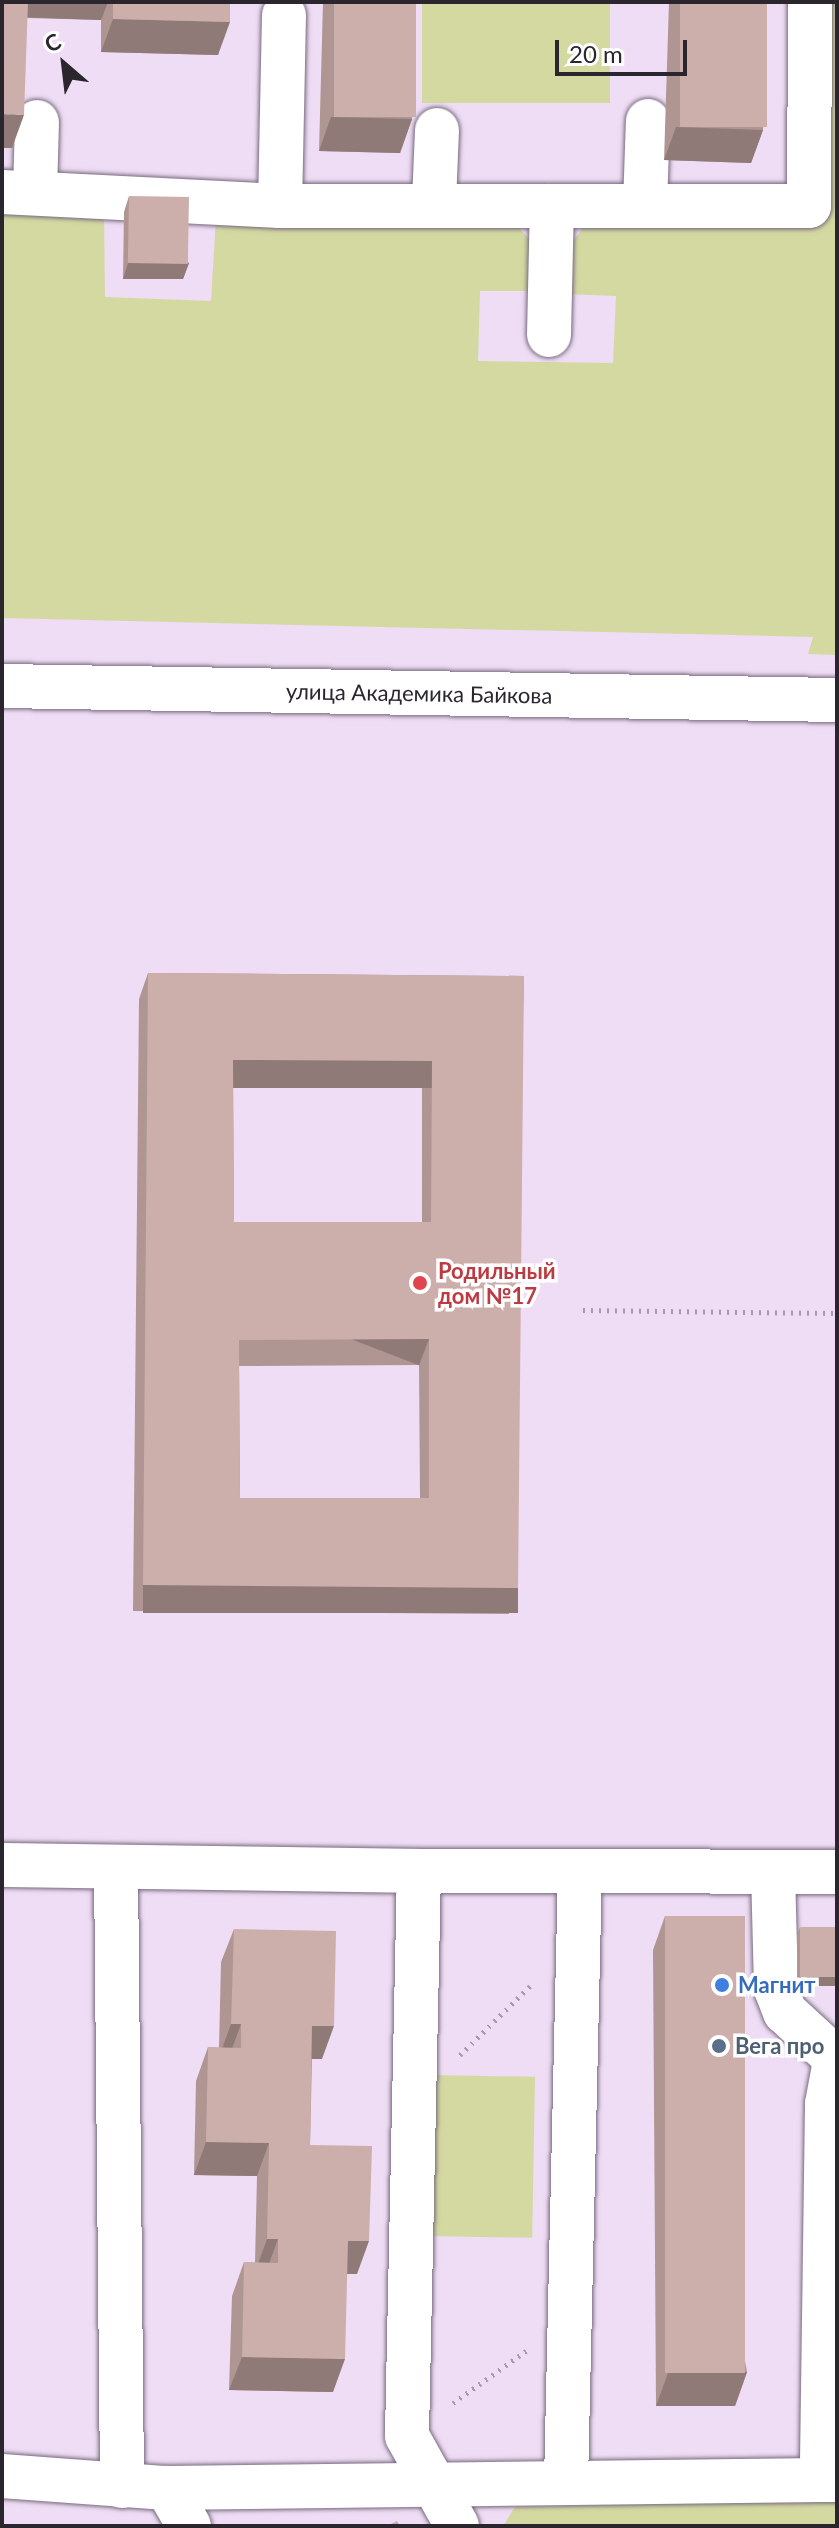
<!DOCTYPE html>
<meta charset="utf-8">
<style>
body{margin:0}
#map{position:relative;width:839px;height:2528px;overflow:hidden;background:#eeddf5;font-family:Lato,sans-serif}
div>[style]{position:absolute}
.green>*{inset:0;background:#d3d9a1;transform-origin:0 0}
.path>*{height:5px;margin-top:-2.5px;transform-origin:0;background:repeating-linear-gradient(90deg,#a699ab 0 2px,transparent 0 8px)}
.roads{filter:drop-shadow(0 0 2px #786a7e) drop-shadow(0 0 2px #786a7e)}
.minor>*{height:44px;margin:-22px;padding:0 22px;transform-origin:22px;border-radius:22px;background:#fff}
.wall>*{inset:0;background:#af9692}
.shaded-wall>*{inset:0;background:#8f7a77;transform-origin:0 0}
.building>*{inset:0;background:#ccaeaa;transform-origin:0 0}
.dots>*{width:22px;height:22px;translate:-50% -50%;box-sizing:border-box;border:4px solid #fff;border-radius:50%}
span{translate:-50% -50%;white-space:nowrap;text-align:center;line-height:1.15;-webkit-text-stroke:7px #fff;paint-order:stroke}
.street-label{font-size:22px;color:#2b252e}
.health-label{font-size:22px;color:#be3a42;font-weight:700}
.left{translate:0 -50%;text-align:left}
.shop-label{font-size:22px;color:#366cbe;font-weight:700}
.service-label{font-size:22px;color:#4e5e75;font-weight:700}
.frame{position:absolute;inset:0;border:4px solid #2b252e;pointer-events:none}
.north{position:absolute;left:24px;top:24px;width:80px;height:80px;-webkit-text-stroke:6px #fff;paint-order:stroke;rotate:332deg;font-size:22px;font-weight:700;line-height:32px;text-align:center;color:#2b252e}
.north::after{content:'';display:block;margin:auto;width:28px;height:36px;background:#2b252e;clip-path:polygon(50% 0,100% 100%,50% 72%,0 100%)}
.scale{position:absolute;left:555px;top:40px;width:132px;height:36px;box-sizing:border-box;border:4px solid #2b252e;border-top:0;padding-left:10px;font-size:24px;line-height:28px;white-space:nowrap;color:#2b252e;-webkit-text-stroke:6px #fff;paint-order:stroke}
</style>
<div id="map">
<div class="green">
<div style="left:422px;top:2px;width:188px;height:101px"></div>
<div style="clip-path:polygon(827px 2px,837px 2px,837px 655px,808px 654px,813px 637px,2px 618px,2px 211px,104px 213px,105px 297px,211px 301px,216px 217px,511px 220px,535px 245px,534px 291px,480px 291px,478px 361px,613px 363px,616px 296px,565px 294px,568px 248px,588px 221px,824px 224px)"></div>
<div style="left:431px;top:2075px;width:104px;height:161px;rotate:1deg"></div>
<div style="clip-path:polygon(837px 2500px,837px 2526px,503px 2526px,515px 2507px)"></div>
</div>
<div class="path">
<div style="left:583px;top:1310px;width:254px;rotate:0.7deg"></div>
<div style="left:460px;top:2055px;width:103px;rotate:-44.6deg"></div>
<div style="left:453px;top:2403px;width:90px;rotate:-35.5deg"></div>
</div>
<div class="roads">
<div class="minor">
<div style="left:2px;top:192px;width:278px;rotate:2.9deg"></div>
<div style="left:280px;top:206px;width:529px"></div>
<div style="left:809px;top:206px;width:204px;rotate:-89.7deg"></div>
<div style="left:35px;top:193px;width:71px;rotate:-88.4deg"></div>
<div style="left:434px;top:202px;width:72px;rotate:-87.6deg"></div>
<div style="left:645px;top:205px;width:84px;rotate:-88deg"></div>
<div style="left:280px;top:206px;width:191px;rotate:-88.8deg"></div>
<div style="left:549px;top:335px;width:129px;rotate:-88.7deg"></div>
<div style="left:2px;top:686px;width:835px;rotate:0.96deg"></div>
<div style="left:2px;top:1865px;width:417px;rotate:0.8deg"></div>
<div style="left:419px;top:1871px;width:565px;rotate:91.22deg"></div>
<div style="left:407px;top:2436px;width:103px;rotate:60.9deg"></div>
<div style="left:116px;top:1867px;width:619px;rotate:89.44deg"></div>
<div style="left:419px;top:1871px;width:418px;rotate:0.1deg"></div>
<div style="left:773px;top:1872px;width:117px;rotate:88.5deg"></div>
<div style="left:776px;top:1989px;width:25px;rotate:69deg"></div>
<div style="left:785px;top:2012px;width:64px;rotate:42.5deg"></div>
<div style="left:837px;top:2050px;width:55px;rotate:100.5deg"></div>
<div style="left:827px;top:2104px;width:376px;rotate:90.8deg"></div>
<div style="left:822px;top:2480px;width:15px"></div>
<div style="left:2px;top:2476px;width:165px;rotate:4.2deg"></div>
<div style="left:167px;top:2488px;width:655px;rotate:-0.7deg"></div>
<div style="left:566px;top:2482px;width:611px;rotate:-88.69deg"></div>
<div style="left:167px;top:2488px;width:44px;rotate:59.9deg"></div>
</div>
</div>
<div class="wall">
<div style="clip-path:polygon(2px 2px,230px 2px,218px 55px,101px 52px,101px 20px,27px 18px,12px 148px)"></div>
<div style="clip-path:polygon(323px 2px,416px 2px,412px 119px,400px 153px,319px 151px)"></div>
<div style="clip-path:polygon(669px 2px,767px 2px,763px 130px,751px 163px,664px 160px)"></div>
<div style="clip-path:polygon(129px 196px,189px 263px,183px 279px,123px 279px,124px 212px)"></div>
<div style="clip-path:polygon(evenodd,148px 973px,524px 976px,509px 1614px,133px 1611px,139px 999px,148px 973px,233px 1086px,422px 1087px,422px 1222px,234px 1222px,233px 1086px,148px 973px,419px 1365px,420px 1498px,240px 1498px,239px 1366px,419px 1365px)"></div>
<div style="clip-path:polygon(665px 1916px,747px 2372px,735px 2406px,656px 2406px,653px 1950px)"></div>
<div style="clip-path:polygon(800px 1927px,837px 1927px,797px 1985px,797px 1936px)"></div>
<div style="clip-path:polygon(234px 1929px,322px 2059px,312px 2059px,310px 2145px,357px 2274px,347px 2274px,333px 2392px,229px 2390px,232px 2296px,244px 2262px,255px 2263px,257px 2176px,194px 2175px,196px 2081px,208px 2047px,219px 2048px,221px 1962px)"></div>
</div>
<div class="shaded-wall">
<div style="clip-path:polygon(22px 2px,108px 2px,101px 20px,16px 17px)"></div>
<div style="clip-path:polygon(113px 19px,230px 22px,218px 55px,101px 52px)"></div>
<div style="clip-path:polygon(2px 114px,24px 115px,12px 148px,2px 148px)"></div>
<div style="clip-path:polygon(331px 117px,412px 119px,400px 153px,319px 151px)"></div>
<div style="clip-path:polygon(676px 127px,763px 130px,751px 163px,664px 160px)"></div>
<div style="clip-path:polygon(128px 263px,189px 263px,183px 279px,123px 279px)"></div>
<div style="left:233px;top:1060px;width:199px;height:28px"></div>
<div style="left:429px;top:1339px;width:28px;height:190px;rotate:111deg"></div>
<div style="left:143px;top:1585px;width:375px;height:28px"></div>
<div style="left:800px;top:1977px;width:37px;height:9px"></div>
<div style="clip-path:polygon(231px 2024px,241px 2024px,229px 2057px,219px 2057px)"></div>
<div style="clip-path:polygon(312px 2026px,334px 2026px,322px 2059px,300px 2059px)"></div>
<div style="clip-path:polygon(206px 2142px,269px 2143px,257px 2176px,194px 2175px)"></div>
<div style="clip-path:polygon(267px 2239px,278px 2239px,266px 2272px,255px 2272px)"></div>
<div style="clip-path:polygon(348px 2241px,369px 2241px,357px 2274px,336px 2274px)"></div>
<div style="clip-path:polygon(242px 2357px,345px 2359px,333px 2392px,229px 2390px)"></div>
<div style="clip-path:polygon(747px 2372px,735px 2406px,656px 2406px,668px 2373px)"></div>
</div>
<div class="building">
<div style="clip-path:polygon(2px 2px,28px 2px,24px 115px,2px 114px)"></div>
<div style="clip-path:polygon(113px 2px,230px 2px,230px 22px,113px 19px)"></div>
<div style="left:334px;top:2px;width:82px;height:115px"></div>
<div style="left:680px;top:2px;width:87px;height:125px"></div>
<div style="left:129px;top:196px;width:60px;height:67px;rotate:1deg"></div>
<div style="clip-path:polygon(evenodd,148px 973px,524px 976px,518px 1588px,143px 1585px,148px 973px,233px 1060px,432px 1061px,431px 1222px,234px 1222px,233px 1060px,148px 973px,429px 1339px,429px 1498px,240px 1498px,239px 1340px,429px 1339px)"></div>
<div style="left:665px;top:1916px;width:80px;height:457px"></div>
<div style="left:800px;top:1927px;width:37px;height:50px"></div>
<div style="clip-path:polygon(234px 1929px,336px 1931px,334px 2026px,312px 2026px,310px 2145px,372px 2146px,369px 2241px,348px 2241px,345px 2359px,242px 2357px,244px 2262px,278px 2263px,278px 2239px,267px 2239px,269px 2143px,206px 2142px,208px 2047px,241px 2048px,241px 2024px,231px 2024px)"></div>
<div style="clip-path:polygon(397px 2521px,400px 2526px,387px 2526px)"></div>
</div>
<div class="dots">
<div style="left:420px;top:1283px;background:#e0444e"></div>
<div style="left:722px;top:1985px;background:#3f7fe0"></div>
<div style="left:719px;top:2046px;background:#5c6f8a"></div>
</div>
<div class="street-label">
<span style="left:419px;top:693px;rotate:1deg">улица Академика Байкова</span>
</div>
<div class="health-label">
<span class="left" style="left:438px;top:1283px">Родильный<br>дом №17</span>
</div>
<div class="shop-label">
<span class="left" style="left:738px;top:1985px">Магнит</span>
</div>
<div class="service-label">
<span class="left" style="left:735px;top:2046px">Вега про</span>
</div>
<div class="frame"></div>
<div class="north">С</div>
<div class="scale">20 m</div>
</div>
